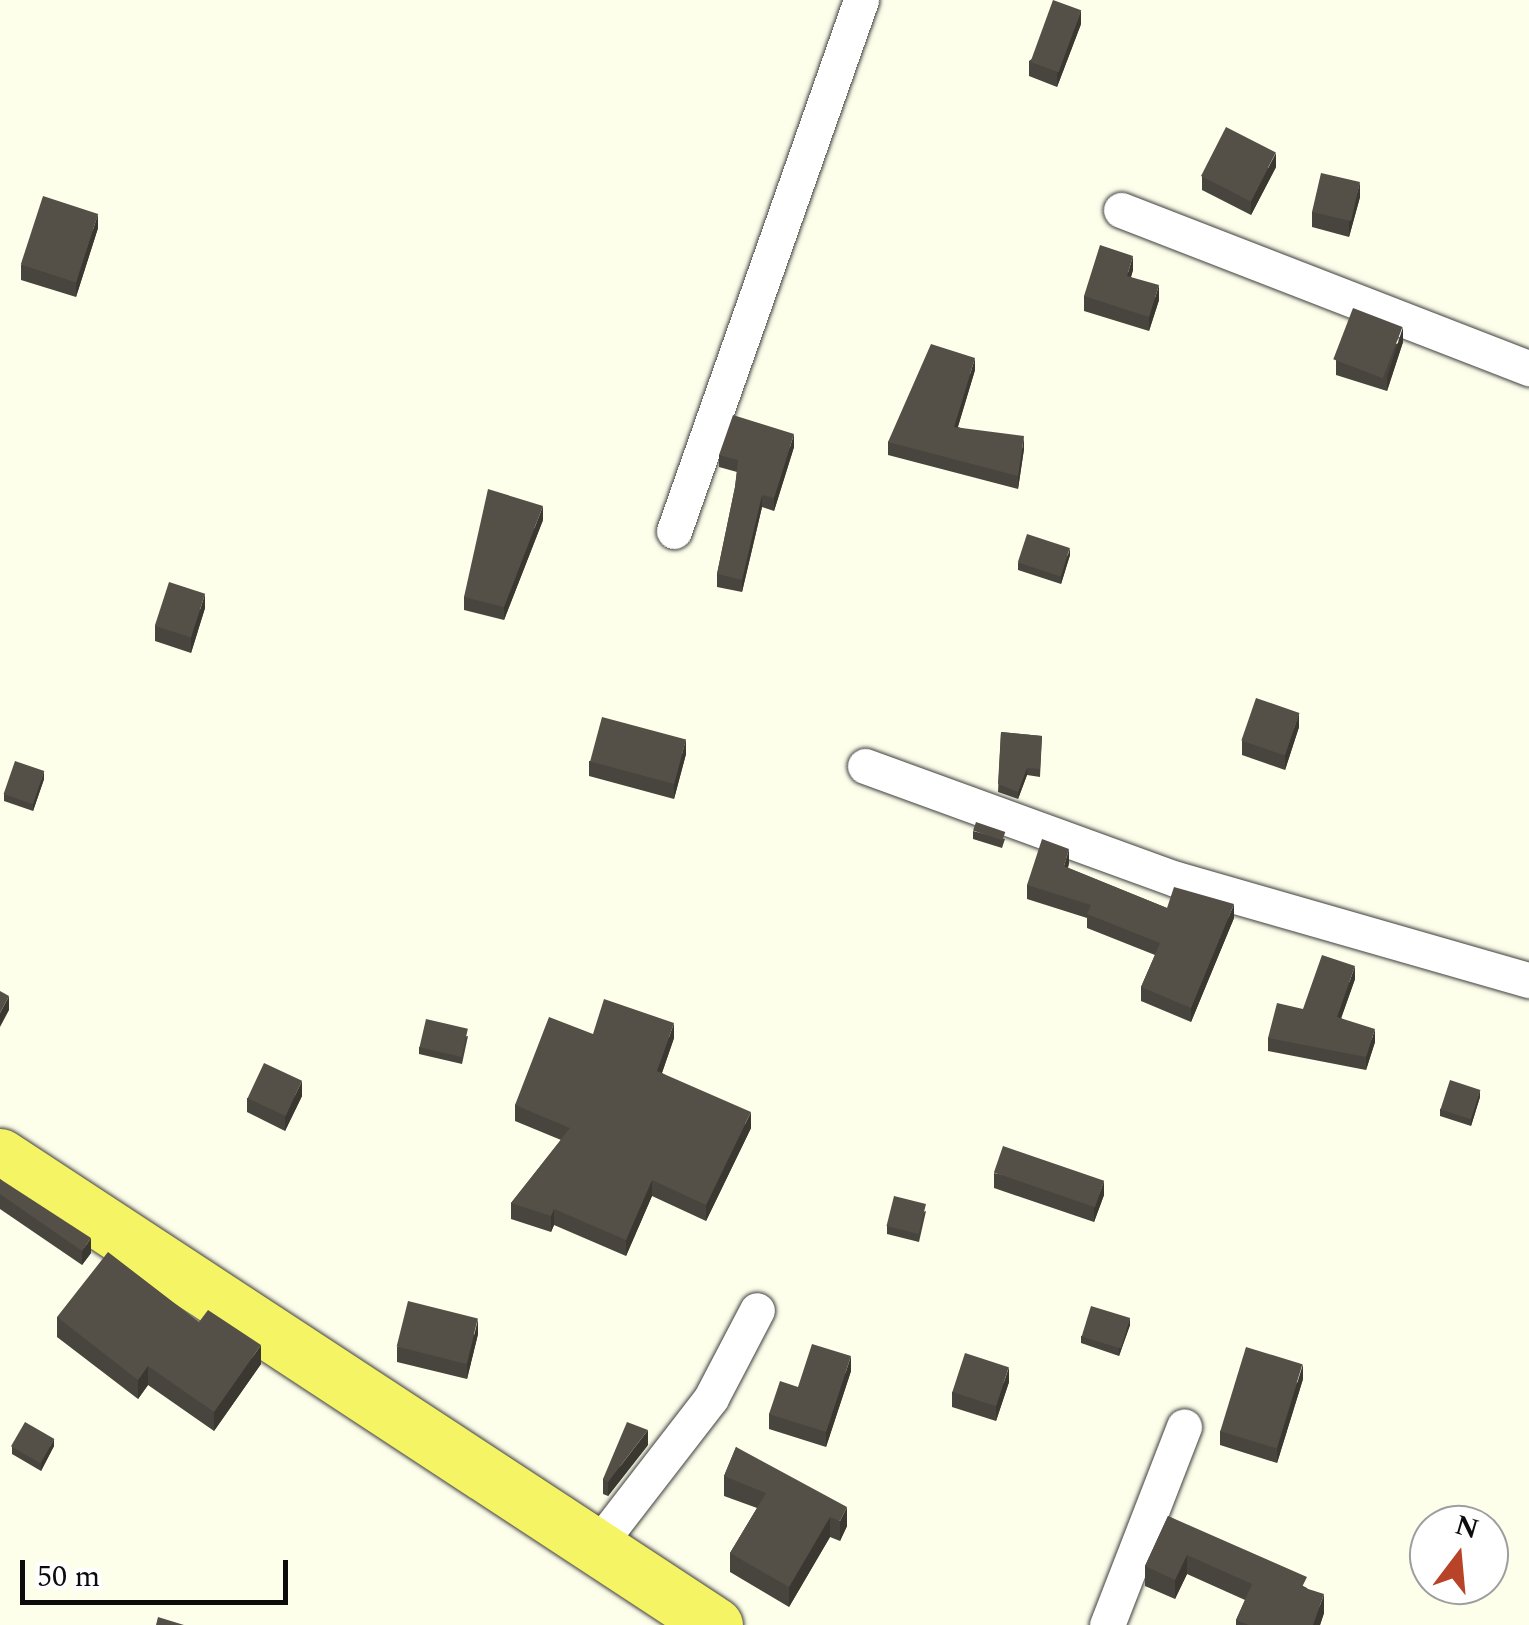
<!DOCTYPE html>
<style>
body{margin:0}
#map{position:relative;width:1529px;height:1625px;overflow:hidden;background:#feffeb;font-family:Spectral,serif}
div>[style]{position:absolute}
.roads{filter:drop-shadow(0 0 2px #3f3f3f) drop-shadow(0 0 2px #3f3f3f)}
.minor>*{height:35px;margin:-17.5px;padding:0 17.5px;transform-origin:17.5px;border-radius:17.5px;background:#fff}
.primary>*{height:55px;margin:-27.5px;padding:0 27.5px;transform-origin:27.5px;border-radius:27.5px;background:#f5f464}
.wall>*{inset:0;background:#48453e}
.shaded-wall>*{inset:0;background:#3b3832}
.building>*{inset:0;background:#545048;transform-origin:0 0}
span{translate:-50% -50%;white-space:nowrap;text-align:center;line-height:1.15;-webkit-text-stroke:10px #fff;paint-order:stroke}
.north{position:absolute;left:1409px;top:1505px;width:100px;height:100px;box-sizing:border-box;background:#fff;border:2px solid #9e9e9e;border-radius:50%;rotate:16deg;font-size:28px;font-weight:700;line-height:40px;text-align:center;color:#0c0c0c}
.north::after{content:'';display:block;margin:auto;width:35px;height:45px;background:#b84328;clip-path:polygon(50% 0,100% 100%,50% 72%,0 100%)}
.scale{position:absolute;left:20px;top:1560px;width:268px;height:45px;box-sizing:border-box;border:5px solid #0c0c0c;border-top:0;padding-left:12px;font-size:30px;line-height:35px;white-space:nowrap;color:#0c0c0c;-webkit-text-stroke:8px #fff;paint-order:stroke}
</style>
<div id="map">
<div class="roads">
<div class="minor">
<div style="left:1121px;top:210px;width:438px;rotate:21.2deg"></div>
<div style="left:674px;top:531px;width:563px;rotate:-70.6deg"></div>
<div style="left:865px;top:766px;width:331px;rotate:20deg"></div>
<div style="left:1176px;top:879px;width:367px;rotate:16deg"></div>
<div style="left:596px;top:1547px;width:188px;rotate:-52.3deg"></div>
<div style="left:711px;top:1398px;width:99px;rotate:-62.4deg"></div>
<div style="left:1107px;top:1625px;width:213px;rotate:-68.8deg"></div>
</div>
<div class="primary">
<div style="left:0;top:1156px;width:855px;rotate:33.26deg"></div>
</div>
</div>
<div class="wall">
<div style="clip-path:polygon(1081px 24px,1057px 87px,1029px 76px,1029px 61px)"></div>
<div style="clip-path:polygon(1276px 167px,1251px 215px,1202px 190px,1202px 176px)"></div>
<div style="clip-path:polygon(1360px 197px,1349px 237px,1312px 227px,1312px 212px)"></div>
<div style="clip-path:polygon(98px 228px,76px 297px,21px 280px,21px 265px)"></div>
<div style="clip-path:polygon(1133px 270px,1131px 277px,1159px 300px,1149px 331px,1084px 311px,1084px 296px)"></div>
<div style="clip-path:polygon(1403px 342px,1387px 391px,1336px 375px,1336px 360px)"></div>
<div style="clip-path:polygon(975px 370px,958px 427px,1024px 449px,1018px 489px,888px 455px,888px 442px)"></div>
<div style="clip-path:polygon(794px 447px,774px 511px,762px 507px,742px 592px,717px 587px,717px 574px,735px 487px,737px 472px,719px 467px,719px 455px)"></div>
<div style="clip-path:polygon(543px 520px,504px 620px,464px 610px,464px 597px)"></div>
<div style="clip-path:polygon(1070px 555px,1061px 584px,1018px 570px,1018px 563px)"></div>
<div style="clip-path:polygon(205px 608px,191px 653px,155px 641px,155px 626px)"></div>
<div style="clip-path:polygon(1299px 727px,1285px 770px,1242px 755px,1242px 741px)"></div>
<div style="clip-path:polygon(1001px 732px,1042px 736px,1040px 777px,1027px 775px,1018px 799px,998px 792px)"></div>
<div style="clip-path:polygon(686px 754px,674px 799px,589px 776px,589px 761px)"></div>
<div style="clip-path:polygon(44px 779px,33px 811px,4px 801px,4px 794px)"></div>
<div style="clip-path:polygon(973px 831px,1005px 839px,1002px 848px,973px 839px)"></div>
<div style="clip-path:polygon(1069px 863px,1068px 868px,1167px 908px,1234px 918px,1191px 1022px,1141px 1001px,1141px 987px,1155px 955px,1087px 928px,1087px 918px,1027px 899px,1027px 885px)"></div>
<div style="clip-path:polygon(1355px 979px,1341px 1018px,1375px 1042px,1366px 1070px,1268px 1051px,1268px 1038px,1303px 1009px)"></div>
<div style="clip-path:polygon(593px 1034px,674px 1038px,662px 1073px,751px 1128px,706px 1221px,652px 1196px,626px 1256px,554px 1225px,551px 1232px,511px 1219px,511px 1203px,561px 1140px,515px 1121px,515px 1105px)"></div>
<div style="clip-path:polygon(468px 1036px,462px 1064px,419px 1054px,419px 1047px)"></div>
<div style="clip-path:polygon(302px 1096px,285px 1131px,247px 1112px,247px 1098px)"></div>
<div style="clip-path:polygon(1480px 1097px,1471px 1126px,1440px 1116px,1440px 1109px)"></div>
<div style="clip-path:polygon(994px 1173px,1104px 1195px,1094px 1222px,994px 1188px)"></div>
<div style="clip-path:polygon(0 1179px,91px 1253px,82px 1265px,0 1209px)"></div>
<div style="clip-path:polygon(926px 1211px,919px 1242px,887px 1234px,887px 1226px)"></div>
<div style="clip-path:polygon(57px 1317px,199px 1322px,261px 1364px,214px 1431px,148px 1385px,138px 1399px,57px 1337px)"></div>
<div style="clip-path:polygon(1130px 1325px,1119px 1356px,1081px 1343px,1081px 1336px)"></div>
<div style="clip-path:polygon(478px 1334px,467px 1379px,397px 1362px,397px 1347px)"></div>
<div style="clip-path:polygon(851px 1371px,826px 1447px,769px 1429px,769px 1414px,798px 1387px)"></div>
<div style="clip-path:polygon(1303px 1379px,1277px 1463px,1220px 1445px,1220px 1431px)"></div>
<div style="clip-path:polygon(1009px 1382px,996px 1421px,952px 1407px,952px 1392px)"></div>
<div style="clip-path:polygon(648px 1445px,608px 1496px,603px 1494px,603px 1479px)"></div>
<div style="clip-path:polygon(54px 1446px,41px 1471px,12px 1454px,12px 1447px)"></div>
<div style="clip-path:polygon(736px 1447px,847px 1526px,840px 1541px,830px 1537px,789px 1607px,730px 1572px,730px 1553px,757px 1508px,724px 1496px,724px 1476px)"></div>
<div style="clip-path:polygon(1168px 1516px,1307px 1588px,1324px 1613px,1320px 1625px,1236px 1625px,1236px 1620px,1245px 1600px,1187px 1574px,1175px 1599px,1145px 1586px,1145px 1566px)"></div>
</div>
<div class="shaded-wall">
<div style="clip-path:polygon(1081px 10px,1081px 24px,1057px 87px,1057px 72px)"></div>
<div style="clip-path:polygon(1276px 153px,1276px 167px,1251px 215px,1251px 201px)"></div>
<div style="clip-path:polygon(1360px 182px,1360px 197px,1349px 237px,1349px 222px)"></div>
<div style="clip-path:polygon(98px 214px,98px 228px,76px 297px,76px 283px)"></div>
<div style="clip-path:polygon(1133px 256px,1133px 270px,1127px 290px,1127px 276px)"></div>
<div style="clip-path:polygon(1159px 285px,1159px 300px,1149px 331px,1149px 317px)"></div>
<div style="clip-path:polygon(1403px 327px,1403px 342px,1387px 391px,1387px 377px)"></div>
<div style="clip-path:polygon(975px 358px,975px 370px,954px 439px,954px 427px)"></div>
<div style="clip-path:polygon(794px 434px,794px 447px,774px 511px,774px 498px)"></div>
<div style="clip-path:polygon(1024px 436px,1024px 449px,1018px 489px,1018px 476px)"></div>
<div style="clip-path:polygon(762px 495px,762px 507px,742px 592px,742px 580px)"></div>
<div style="clip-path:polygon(543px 506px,543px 520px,504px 620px,504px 607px)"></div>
<div style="clip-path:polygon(1070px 548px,1070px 555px,1061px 584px,1061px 577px)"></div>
<div style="clip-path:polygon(205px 594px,205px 608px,191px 653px,191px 638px)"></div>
<div style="clip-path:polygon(1299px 713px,1299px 727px,1285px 770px,1285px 755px)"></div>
<div style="clip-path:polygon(686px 739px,686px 754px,674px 799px,674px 784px)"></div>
<div style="clip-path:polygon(1027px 768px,1027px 775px,1018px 799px,1018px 792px)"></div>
<div style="clip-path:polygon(44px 771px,44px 779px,33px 811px,33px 804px)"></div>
<div style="clip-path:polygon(1069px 849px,1069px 863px,1064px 880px,1064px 866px)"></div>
<div style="clip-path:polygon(1234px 904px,1234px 918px,1191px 1022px,1191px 1008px)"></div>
<div style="clip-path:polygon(1355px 966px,1355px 979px,1337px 1030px,1337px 1017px)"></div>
<div style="clip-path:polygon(9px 996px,9px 1010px,0 1027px,0 1013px)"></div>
<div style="clip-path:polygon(674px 1023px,674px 1038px,657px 1087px,657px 1071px)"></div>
<div style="clip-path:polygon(1375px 1029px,1375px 1042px,1366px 1070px,1366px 1057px)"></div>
<div style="clip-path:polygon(302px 1081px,302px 1096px,285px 1131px,285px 1116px)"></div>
<div style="clip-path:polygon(1480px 1090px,1480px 1097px,1471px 1126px,1471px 1119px)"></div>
<div style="clip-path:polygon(751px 1112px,751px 1128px,706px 1221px,706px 1205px)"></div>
<div style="clip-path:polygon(652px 1180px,652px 1196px,626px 1256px,626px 1240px)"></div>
<div style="clip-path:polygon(1104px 1181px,1104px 1195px,1094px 1222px,1094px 1208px)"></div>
<div style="clip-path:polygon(554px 1209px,554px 1225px,551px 1232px,551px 1216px)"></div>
<div style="clip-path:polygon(91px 1238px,91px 1253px,82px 1265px,82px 1251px)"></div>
<div style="clip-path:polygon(1130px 1318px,1130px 1325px,1119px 1356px,1119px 1348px)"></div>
<div style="clip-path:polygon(478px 1319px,478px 1334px,467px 1379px,467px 1365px)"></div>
<div style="clip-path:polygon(261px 1345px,261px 1364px,214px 1431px,214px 1412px)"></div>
<div style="clip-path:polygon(851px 1356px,851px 1371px,826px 1447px,826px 1432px)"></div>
<div style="clip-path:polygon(1303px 1364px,1303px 1379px,1277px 1463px,1277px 1449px)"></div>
<div style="clip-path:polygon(148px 1366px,148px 1385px,138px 1399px,138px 1380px)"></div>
<div style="clip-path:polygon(1009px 1367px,1009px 1382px,996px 1421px,996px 1406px)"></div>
<div style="clip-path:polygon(648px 1430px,648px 1445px,608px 1496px,608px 1482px)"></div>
<div style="clip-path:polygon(54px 1439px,54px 1446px,41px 1471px,41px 1463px)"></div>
<div style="clip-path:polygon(847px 1507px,847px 1526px,840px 1541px,840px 1521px)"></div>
<div style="clip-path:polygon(830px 1517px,830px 1537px,789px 1607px,789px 1587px)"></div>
<div style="clip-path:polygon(1187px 1555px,1187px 1574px,1175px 1599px,1175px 1580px)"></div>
<div style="clip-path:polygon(1324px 1594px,1324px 1613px,1320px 1625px,1313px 1625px)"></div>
</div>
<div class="building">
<div style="left:1053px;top:0;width:30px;height:66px;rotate:20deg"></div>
<div style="left:1226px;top:127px;width:56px;height:55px;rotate:27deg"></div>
<div style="left:1321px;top:173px;width:40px;height:40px;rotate:13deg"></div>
<div style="left:43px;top:196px;width:58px;height:72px;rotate:18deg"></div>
<div style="clip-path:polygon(1100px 245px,1133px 256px,1127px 276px,1159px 285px,1149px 317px,1084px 296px)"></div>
<div style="left:1353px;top:308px;width:53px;height:55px;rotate:21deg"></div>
<div style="clip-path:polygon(931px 344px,975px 358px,954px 427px,1024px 436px,1018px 476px,888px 442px)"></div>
<div style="clip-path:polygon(733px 415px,794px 434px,774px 498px,762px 495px,742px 580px,717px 574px,735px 487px,738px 460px,719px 455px)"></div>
<div style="clip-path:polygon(488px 489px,543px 506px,504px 607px,464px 597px)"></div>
<div style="left:1027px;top:534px;width:45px;height:30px;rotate:18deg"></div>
<div style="left:169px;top:582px;width:38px;height:46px;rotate:18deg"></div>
<div style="left:1256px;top:698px;width:46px;height:45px;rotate:19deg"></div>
<div style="left:602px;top:717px;width:87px;height:46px;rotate:15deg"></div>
<div style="clip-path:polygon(1001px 732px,1042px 736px,1040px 769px,1027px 768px,1018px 792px,998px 784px)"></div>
<div style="left:15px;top:761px;width:31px;height:35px;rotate:19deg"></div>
<div style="left:976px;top:822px;width:31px;height:9px;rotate:19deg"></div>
<div style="clip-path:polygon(1042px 839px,1069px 849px,1064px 866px,1167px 908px,1174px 887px,1234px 904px,1191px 1008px,1141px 987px,1160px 943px,1087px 914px,1091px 905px,1027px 885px)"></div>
<div style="clip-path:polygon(1322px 955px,1355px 966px,1337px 1017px,1375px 1029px,1366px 1057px,1268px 1038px,1277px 1003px,1303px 1009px)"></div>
<div style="clip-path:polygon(0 991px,9px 996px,0 1013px)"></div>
<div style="clip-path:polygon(604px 999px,674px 1023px,657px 1071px,751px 1112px,706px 1205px,652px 1180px,626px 1240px,554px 1209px,551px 1216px,511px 1203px,570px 1128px,515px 1105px,549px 1017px,593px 1034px)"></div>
<div style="left:426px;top:1019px;width:43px;height:29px;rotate:13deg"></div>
<div style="left:264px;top:1063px;width:42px;height:39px;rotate:25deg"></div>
<div style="left:1450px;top:1080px;width:32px;height:31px;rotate:18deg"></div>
<div style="left:1003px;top:1146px;width:107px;height:28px;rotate:19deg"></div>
<div style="clip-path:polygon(0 1179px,91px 1238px,82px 1251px,0 1194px)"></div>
<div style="left:894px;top:1196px;width:33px;height:31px;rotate:14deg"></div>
<div style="clip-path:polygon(108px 1252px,199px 1322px,208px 1310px,261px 1345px,214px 1412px,148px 1366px,138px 1380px,57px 1317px)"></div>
<div style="left:408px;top:1301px;width:72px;height:47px;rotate:14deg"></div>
<div style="left:1091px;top:1306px;width:41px;height:32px;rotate:17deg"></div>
<div style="clip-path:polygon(812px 1344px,851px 1356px,826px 1432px,769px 1414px,780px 1381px,798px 1387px)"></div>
<div style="left:1246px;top:1347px;width:59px;height:88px;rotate:17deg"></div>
<div style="left:965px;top:1353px;width:46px;height:41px;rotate:18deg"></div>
<div style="left:25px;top:1422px;width:34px;height:28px;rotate:30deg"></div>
<div style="clip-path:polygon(627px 1422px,648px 1430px,608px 1482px,603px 1479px)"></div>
<div style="clip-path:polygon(736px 1447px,847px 1507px,840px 1521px,830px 1517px,789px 1587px,730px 1553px,766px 1493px,724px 1476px)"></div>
<div style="clip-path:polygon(1168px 1516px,1307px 1577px,1302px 1587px,1324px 1594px,1313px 1625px,1249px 1625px,1236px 1620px,1252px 1584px,1187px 1555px,1175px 1580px,1145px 1566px)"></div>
<div style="clip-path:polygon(158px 1617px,184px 1625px,156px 1625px)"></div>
</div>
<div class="north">N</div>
<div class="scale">50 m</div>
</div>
